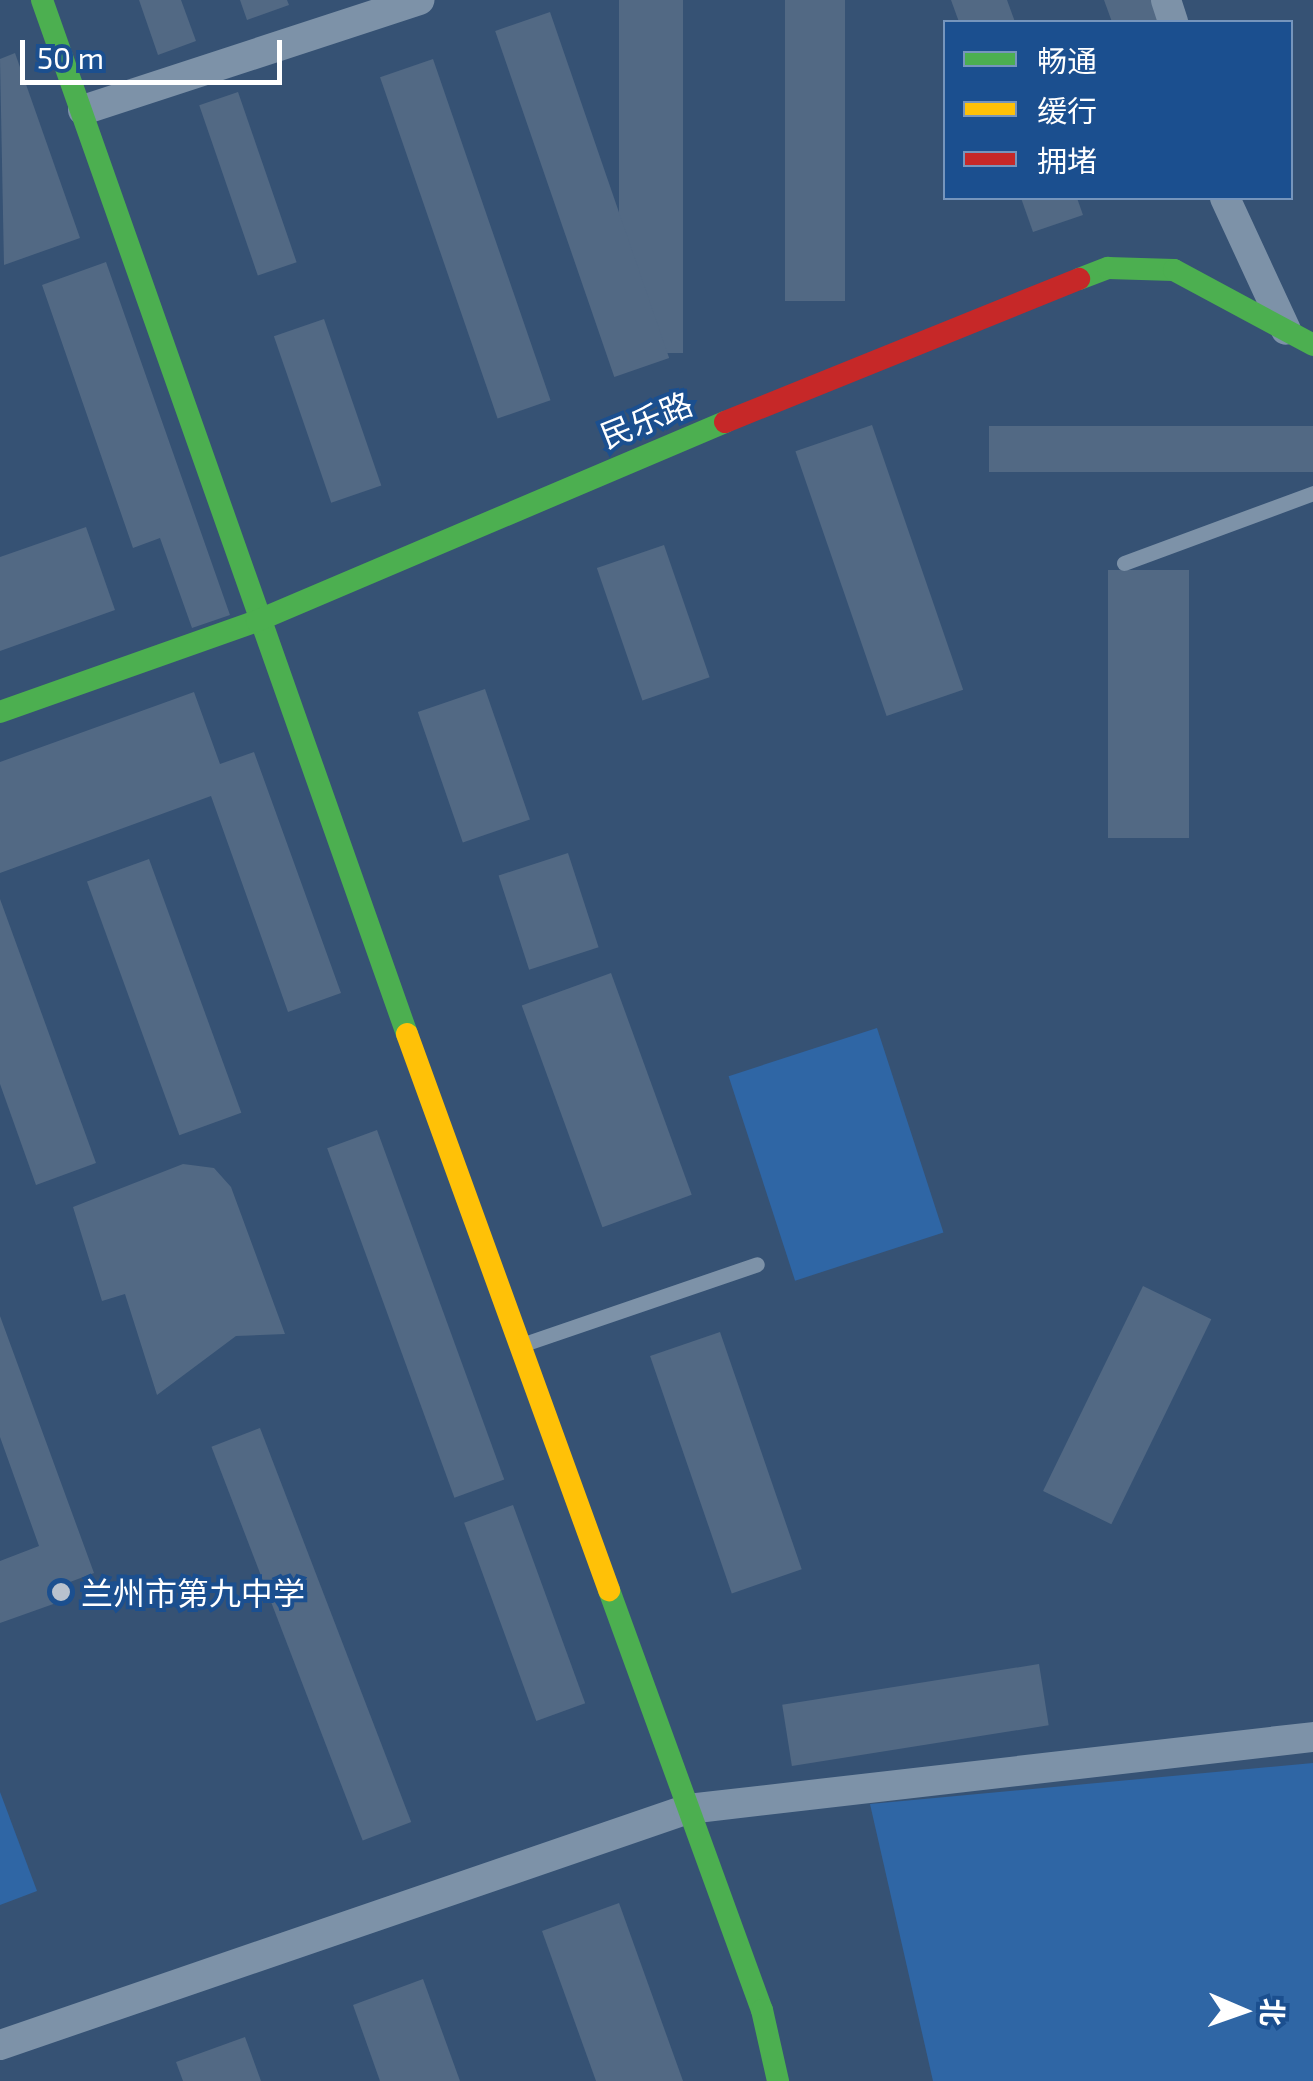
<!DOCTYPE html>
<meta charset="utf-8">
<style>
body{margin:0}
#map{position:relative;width:1313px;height:2081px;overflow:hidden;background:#365274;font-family:"Exo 2","Noto Sans SC",sans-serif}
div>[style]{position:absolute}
.green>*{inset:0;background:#2f66a5;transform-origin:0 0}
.building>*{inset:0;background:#526984;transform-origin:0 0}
.lane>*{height:15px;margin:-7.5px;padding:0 7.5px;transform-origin:7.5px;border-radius:7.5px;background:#7d92a8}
.street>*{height:30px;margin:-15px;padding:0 15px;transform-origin:15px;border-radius:15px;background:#7d92a8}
.fast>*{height:22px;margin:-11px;padding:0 11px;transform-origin:11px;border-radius:11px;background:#4caf50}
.slow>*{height:22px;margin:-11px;padding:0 11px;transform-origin:11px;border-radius:11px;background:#ffc107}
.jam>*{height:22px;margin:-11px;padding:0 11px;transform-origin:11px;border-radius:11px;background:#c62828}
.dots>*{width:28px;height:28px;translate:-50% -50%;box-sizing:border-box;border:5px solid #1b4f8f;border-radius:50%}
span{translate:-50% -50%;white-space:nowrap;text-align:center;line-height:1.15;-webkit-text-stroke:8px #1b4f8f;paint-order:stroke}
.street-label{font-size:32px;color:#fff}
.poi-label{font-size:32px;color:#fff}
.left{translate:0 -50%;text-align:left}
.legend{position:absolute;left:943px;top:20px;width:350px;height:180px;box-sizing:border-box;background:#1b4f8f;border:2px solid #7695bc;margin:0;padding:12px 18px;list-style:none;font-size:30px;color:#fff}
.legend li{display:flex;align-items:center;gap:20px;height:50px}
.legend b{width:50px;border:2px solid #7695bc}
.north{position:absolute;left:1193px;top:1961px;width:100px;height:100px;-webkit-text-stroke:8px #1b4f8f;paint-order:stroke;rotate:92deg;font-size:28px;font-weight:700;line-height:40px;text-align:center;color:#fff}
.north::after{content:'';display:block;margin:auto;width:35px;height:45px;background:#fff;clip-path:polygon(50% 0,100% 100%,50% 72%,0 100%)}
.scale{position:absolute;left:20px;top:40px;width:262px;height:45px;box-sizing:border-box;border:5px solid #fff;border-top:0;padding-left:12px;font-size:30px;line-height:35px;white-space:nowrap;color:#fff;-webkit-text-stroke:8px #1b4f8f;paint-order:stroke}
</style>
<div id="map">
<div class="green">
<div style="left:877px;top:1028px;width:215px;height:156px;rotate:72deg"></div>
<div style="clip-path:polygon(1313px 1763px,1313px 2081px,933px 2081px,870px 1804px)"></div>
<div style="clip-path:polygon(0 1792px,37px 1891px,0 1905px)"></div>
</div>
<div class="building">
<div style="clip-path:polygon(139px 0,181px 0,196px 41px,158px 55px)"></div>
<div style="clip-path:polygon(240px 0,287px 0,289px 5px,247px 20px)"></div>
<div style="left:619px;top:0;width:64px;height:353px"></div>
<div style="left:785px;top:0;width:60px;height:301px"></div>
<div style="clip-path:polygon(951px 0,1007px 0,1015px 22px,959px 22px)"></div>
<div style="clip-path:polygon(1104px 0,1156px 0,1164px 22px,1112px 22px)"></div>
<div style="left:550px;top:12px;width:366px;height:58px;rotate:71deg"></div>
<div style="clip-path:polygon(15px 53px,80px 238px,4px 265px,0 59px)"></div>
<div style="left:433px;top:59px;width:361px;height:56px;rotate:71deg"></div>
<div style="left:238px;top:92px;width:180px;height:41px;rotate:71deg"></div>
<div style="clip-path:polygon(1021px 198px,1077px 198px,1083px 215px,1033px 232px)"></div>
<div style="clip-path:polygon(106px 262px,230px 615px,192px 628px,160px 538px,133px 548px,42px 285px)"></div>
<div style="left:324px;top:319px;width:176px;height:53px;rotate:71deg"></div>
<div style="left:872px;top:425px;width:280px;height:81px;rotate:71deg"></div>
<div style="left:1313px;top:426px;width:46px;height:324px;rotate:90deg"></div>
<div style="clip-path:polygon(86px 527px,115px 610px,0 651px,0 557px)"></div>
<div style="left:664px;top:545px;width:140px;height:71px;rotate:71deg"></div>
<div style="left:1108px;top:570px;width:81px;height:268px"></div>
<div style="left:485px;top:689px;width:138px;height:71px;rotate:71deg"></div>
<div style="clip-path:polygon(194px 692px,220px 764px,254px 752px,341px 993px,288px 1012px,211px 796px,0 873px,0 762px)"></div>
<div style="left:568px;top:853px;width:99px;height:73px;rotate:72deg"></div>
<div style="left:149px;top:859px;width:270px;height:66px;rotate:70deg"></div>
<div style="clip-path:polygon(0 899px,96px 1163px,36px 1185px,0 1084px)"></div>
<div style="left:611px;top:973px;width:236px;height:95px;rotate:70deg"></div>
<div style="left:377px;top:1130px;width:372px;height:53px;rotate:70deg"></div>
<div style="clip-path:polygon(183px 1164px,214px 1168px,231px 1187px,285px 1334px,236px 1336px,157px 1395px,125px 1294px,102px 1301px,73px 1207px)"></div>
<div style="left:1143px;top:1286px;width:76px;height:228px;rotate:26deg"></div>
<div style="clip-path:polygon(0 1316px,94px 1573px,54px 1588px,59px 1602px,0 1623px,0 1561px,39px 1546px,0 1437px)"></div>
<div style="left:720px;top:1332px;width:251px;height:74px;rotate:71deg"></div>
<div style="left:260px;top:1428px;width:422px;height:52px;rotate:69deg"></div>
<div style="left:513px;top:1505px;width:211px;height:52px;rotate:70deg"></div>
<div style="left:1039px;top:1664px;width:62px;height:260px;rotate:81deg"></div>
<div style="clip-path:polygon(619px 1903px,683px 2081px,596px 2081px,542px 1931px)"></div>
<div style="clip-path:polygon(423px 1979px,460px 2081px,380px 2081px,353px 2005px)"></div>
<div style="clip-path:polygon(245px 2037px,261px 2081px,183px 2081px,176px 2062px)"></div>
</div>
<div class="lane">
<div style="left:1124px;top:563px;width:202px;rotate:-20.3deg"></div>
<div style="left:524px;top:1344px;width:246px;rotate:-18.9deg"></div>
</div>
<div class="street">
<div style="left:1166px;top:0;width:23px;rotate:72deg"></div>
<div style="left:83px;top:110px;width:354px;rotate:-18.1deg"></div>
<div style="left:1225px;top:198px;width:145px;rotate:65.2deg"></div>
<div style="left:0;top:2045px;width:727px;rotate:-18.93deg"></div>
<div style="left:688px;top:1809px;width:629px;rotate:-6.57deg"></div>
</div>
<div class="fast">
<div style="left:42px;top:0;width:1097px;rotate:70.56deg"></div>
<div style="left:1079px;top:279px;width:31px;rotate:-21deg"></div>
<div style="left:1108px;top:268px;width:66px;rotate:1.7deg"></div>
<div style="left:1174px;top:270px;width:158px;rotate:28.3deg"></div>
<div style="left:0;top:712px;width:273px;rotate:-19.5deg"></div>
<div style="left:257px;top:621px;width:509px;rotate:-23.04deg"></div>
<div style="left:609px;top:1590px;width:447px;rotate:70deg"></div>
<div style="left:762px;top:2010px;width:73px;rotate:77.3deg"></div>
</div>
<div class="slow">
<div style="left:407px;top:1034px;width:592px;rotate:70.03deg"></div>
</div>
<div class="jam">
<div style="left:725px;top:422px;width:382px;rotate:-22deg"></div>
</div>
<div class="dots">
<div style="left:61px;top:1592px;background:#b9c2ce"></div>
</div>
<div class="street-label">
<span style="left:646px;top:419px;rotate:-22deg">民乐路</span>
</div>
<div class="poi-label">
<span class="left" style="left:81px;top:1592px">兰州市第九中学</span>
</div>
<ul class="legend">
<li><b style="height:12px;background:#4caf50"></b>畅通</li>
<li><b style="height:12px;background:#ffc107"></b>缓行</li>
<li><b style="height:12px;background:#c62828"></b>拥堵</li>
</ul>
<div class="north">北</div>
<div class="scale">50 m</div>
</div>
